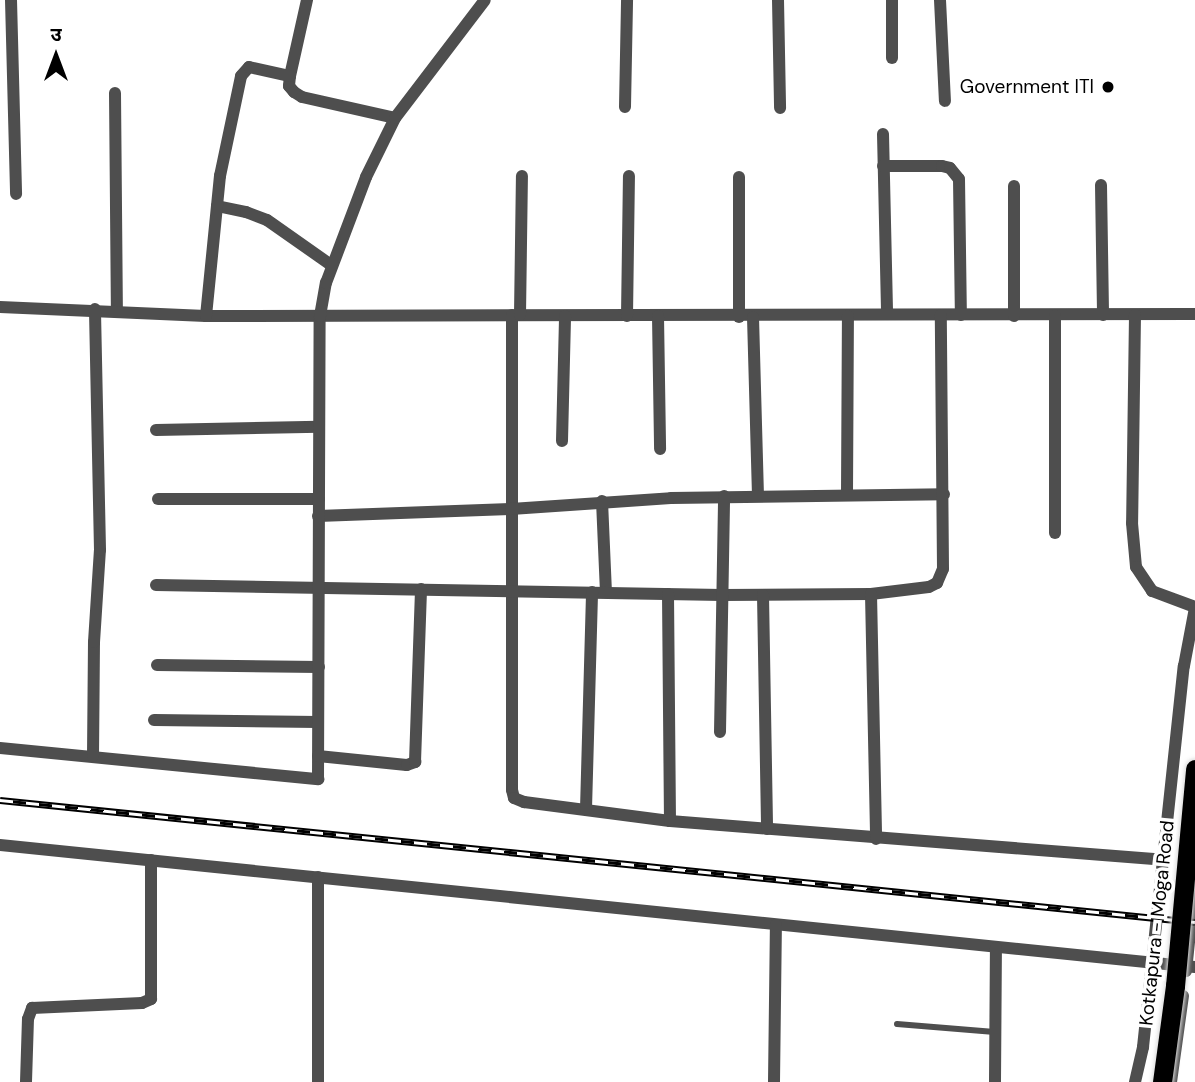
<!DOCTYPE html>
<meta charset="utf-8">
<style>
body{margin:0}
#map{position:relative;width:1195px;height:1082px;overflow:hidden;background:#fff;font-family:"DM Sans","Noto Sans Devanagari",sans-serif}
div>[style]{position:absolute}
.service>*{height:6px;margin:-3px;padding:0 3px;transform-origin:3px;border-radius:3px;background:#4e4e4e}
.minor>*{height:12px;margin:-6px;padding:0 6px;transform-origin:6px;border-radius:6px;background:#4e4e4e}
.rail>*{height:7px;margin-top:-3.5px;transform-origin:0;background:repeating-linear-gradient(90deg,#fff 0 13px,#000 0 26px);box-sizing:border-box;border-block:2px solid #000}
.bridges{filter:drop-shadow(0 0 2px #dbdbdb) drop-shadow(0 0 2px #dbdbdb)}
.trunk-bridge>*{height:19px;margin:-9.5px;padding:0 9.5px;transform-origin:9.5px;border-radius:9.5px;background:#000}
.dots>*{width:19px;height:19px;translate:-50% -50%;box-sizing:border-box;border:4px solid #fff;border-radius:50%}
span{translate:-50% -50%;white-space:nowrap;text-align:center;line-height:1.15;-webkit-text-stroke:7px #fff;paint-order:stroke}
.poi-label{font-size:19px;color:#000}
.right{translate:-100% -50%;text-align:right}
.street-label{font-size:19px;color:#000}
.north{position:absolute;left:21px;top:21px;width:70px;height:70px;-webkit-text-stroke:5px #fff;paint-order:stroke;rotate:0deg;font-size:19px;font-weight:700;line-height:28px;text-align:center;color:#000}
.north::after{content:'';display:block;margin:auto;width:24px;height:32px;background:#000;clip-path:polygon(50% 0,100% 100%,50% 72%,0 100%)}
</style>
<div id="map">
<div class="service">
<div style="left:897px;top:1024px;width:98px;rotate:4.7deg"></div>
</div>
<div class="minor">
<div style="left:11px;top:0;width:194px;rotate:88.5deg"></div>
<div style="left:307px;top:0;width:78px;rotate:102.6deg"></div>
<div style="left:290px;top:76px;width:10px;rotate:96deg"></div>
<div style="left:289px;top:86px;width:8px;rotate:50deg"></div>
<div style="left:294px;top:92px;width:9px;rotate:32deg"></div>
<div style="left:302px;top:97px;width:95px;rotate:12.7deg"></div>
<div style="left:778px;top:0;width:108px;rotate:88.9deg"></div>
<div style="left:892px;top:0;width:58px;rotate:90deg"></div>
<div style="left:940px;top:0;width:101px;rotate:87.2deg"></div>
<div style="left:115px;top:93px;width:217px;rotate:89.5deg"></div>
<div style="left:625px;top:107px;width:107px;rotate:-88.9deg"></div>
<div style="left:883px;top:134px;width:179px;rotate:88.7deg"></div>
<div style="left:883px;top:166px;width:59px"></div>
<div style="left:942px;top:166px;width:8px;rotate:14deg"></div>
<div style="left:950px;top:168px;width:14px;rotate:51deg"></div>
<div style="left:959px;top:179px;width:136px;rotate:89.2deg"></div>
<div style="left:739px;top:177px;width:140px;rotate:90deg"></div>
<div style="left:1101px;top:185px;width:130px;rotate:89.1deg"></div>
<div style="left:217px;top:206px;width:30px;rotate:12deg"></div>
<div style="left:246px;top:212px;width:22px;rotate:21deg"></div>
<div style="left:267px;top:220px;width:78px;rotate:35.1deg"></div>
<div style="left:0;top:307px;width:206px;rotate:2.5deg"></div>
<div style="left:206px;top:316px;width:989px;rotate:-0.12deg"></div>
<div style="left:512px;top:315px;width:475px;rotate:90deg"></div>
<div style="left:512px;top:790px;width:8px;rotate:76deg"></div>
<div style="left:514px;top:798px;width:11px;rotate:22deg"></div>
<div style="left:524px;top:802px;width:147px;rotate:7.4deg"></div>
<div style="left:670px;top:821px;width:495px;rotate:4.5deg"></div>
<div style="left:520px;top:315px;width:139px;rotate:-89.2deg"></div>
<div style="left:1135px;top:315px;width:208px;rotate:90.8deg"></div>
<div style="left:1132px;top:523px;width:44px;rotate:84.8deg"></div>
<div style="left:1136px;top:567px;width:29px;rotate:56deg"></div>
<div style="left:1152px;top:591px;width:46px;rotate:20.4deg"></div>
<div style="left:206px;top:316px;width:141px;rotate:-84.3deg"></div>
<div style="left:220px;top:176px;width:102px;rotate:-78.1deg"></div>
<div style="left:241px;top:76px;width:12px;rotate:-48deg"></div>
<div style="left:249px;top:67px;width:42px;rotate:12.4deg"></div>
<div style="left:627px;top:316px;width:140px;rotate:-89.2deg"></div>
<div style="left:658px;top:316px;width:133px;rotate:89.1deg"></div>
<div style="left:1014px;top:316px;width:130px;rotate:-90deg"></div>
<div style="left:753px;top:317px;width:178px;rotate:88.4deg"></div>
<div style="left:156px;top:430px;width:163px;rotate:-1.1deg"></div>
<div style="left:562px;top:441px;width:125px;rotate:-88.6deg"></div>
<div style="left:847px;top:494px;width:178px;rotate:-89.7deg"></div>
<div style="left:158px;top:499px;width:161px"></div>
<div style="left:602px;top:501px;width:91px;rotate:87.5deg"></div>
<div style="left:318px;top:516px;width:193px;rotate:-2.1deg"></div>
<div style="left:511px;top:509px;width:160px;rotate:-3.9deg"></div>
<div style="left:671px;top:498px;width:273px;rotate:-0.8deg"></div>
<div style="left:1055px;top:533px;width:217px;rotate:-90deg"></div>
<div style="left:156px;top:585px;width:566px;rotate:1.01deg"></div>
<div style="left:722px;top:595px;width:149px;rotate:-0.4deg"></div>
<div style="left:871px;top:594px;width:58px;rotate:-6.9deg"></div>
<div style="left:929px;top:587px;width:9px;rotate:-27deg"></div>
<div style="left:937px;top:583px;width:15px;rotate:-67deg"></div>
<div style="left:943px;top:569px;width:254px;rotate:-90.5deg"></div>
<div style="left:668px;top:594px;width:227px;rotate:89.5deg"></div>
<div style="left:871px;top:594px;width:245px;rotate:88.8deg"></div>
<div style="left:763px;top:595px;width:234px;rotate:89deg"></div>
<div style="left:157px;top:665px;width:162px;rotate:0.7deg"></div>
<div style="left:154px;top:720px;width:164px;rotate:0.7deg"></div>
<div style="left:720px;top:732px;width:236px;rotate:-89deg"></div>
<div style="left:0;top:748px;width:320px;rotate:5.6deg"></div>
<div style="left:318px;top:779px;width:463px;rotate:-89.8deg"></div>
<div style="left:320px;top:316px;width:34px;rotate:-80deg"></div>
<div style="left:326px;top:283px;width:113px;rotate:-69.3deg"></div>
<div style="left:366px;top:177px;width:66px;rotate:-63.8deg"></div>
<div style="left:395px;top:118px;width:148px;rotate:-52.7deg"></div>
<div style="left:93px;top:756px;width:114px;rotate:-89.5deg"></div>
<div style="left:94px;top:642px;width:92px;rotate:-86.3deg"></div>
<div style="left:100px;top:550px;width:241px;rotate:-91.2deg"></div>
<div style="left:318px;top:756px;width:89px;rotate:5.8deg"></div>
<div style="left:407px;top:765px;width:9px;rotate:-21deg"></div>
<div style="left:415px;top:762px;width:173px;rotate:-88deg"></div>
<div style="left:586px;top:809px;width:217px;rotate:-88.4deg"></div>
<div style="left:0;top:845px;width:1201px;rotate:5.83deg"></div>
<div style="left:1186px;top:971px;width:87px;rotate:-84.1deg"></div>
<div style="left:26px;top:1082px;width:63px;rotate:-88.2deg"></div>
<div style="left:28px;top:1019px;width:12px;rotate:-70deg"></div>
<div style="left:32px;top:1008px;width:110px;rotate:-2.6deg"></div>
<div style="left:142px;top:1003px;width:10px;rotate:-24deg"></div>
<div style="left:151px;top:999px;width:139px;rotate:-90deg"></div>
<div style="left:318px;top:1082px;width:205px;rotate:-90deg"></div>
<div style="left:774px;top:1082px;width:157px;rotate:-89.3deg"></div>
<div style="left:995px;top:1082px;width:134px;rotate:-89.6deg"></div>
<div style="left:1135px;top:1082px;width:36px;rotate:-77deg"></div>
<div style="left:1143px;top:1047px;width:383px;rotate:-83.9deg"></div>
<div style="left:1184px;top:666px;width:59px;rotate:-79.3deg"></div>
<div style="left:1171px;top:1082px;width:87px;rotate:-82.1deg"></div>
</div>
<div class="rail">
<div style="left:0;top:800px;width:1201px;rotate:5.83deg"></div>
</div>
<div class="bridges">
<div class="trunk-bridge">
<div style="left:1162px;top:1082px;width:97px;rotate:-82.3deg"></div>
<div style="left:1175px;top:986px;width:218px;rotate:-84.7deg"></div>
</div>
</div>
<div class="dots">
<div style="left:1108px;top:87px;background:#000"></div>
</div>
<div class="poi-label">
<span class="right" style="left:1094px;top:87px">Government ITI</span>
</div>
<div class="street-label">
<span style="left:1157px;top:923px;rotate:-84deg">Kotkapura - Moga Road</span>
</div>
<div class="north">उ</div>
</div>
